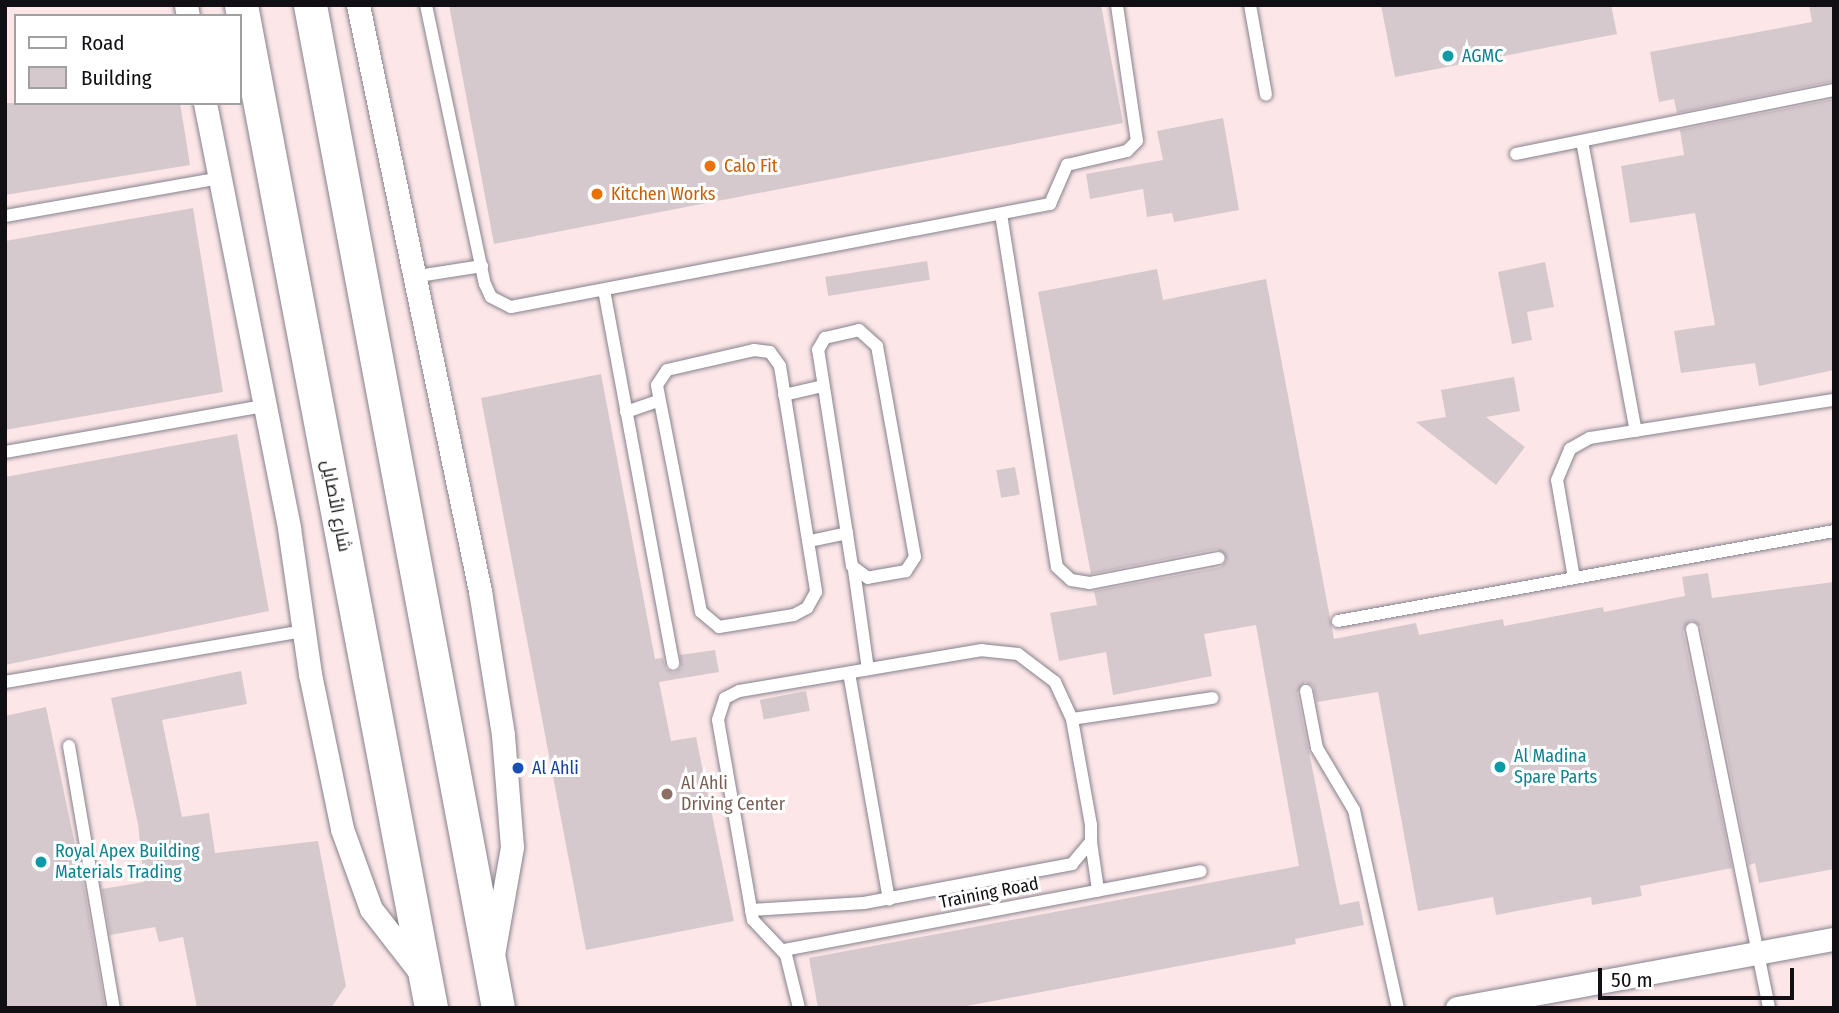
<!DOCTYPE html>
<meta charset="utf-8">
<style>
body{margin:0}
#map{position:relative;width:1839px;height:1013px;overflow:hidden;background:#f7f4fe;font-family:"Fira Sans Condensed",Cairo,sans-serif}
div>[style]{position:absolute}
.industrial>*{inset:0;background:#fce6e8}
.building>*{inset:0;background:#d6c9ce;transform-origin:0 0}
.roads{filter:drop-shadow(0 0 2px #86828d) drop-shadow(0 0 2px #86828d)}
.lane>*{height:12px;margin:-6px;padding:0 6px;transform-origin:6px;border-radius:6px;background:#fff}
.street>*{height:23px;margin:-11.5px;padding:0 11.5px;transform-origin:11.5px;border-radius:11.5px;background:#fff}
.secondary>*{height:33px;margin:-16.5px;padding:0 16.5px;transform-origin:16.5px;border-radius:16.5px;background:#fff}
.dots>*{width:19px;height:19px;translate:-50% -50%;box-sizing:border-box;border:4px solid #fff;border-radius:50%}
span{translate:-50% -50%;white-space:nowrap;text-align:center;line-height:1.15;-webkit-text-stroke:6px #fff;paint-order:stroke}
.culture-label{font-size:18px;color:#0d838f}
.left{translate:0 -50%;text-align:left}
.food-label{font-size:18px;color:#c56008}
.street-label{font-size:18px;color:#110f13}
.transit-label{font-size:18px;color:#164399}
.education-label{font-size:18px;color:#785e54}
.frame{position:absolute;inset:0;border:7px solid #110f13;pointer-events:none}
.legend{position:absolute;left:14px;top:14px;width:228px;height:91px;box-sizing:border-box;background:#fff;border:2px solid #a09fa1;margin:0;padding:9px 12px;list-style:none;font-size:21px;color:#110f13}
.legend li{display:flex;align-items:center;gap:14px;height:35px}
.legend b{width:35px;border:2px solid #a09fa1}
.scale{position:absolute;left:1598px;top:968px;width:196px;height:32px;box-sizing:border-box;border:4px solid #110f13;border-top:0;padding-left:9px;font-size:21px;line-height:24px;white-space:nowrap;color:#110f13;-webkit-text-stroke:5px #fff;paint-order:stroke}
</style>
<div id="map">
<div class="industrial">
<div style="clip-path:polygon(evenodd,5px 5px,1834px 5px,1834px 1008px,5px 1008px,5px 5px,16px 16px,240px 16px,240px 103px,16px 103px,16px 16px)"></div>
</div>
<div class="building">
<div style="clip-path:polygon(449px 5px,1101px 5px,1123px 123px,494px 244px)"></div>
<div style="clip-path:polygon(1381px 5px,1611px 5px,1617px 34px,1395px 77px)"></div>
<div style="clip-path:polygon(1809px 5px,1834px 5px,1834px 81px,1677px 113px,1674px 99px,1659px 102px,1650px 52px,1812px 22px)"></div>
<div style="clip-path:polygon(1834px 99px,1834px 370px,1759px 386px,1755px 363px,1681px 373px,1674px 331px,1715px 325px,1695px 213px,1630px 223px,1621px 166px,1684px 155px,1680px 130px)"></div>
<div style="clip-path:polygon(5px 103px,180px 103px,190px 165px,5px 195px)"></div>
<div style="clip-path:polygon(1223px 118px,1239px 210px,1174px 222px,1172px 213px,1147px 217px,1143px 189px,1090px 199px,1086px 174px,1163px 160px,1157px 131px)"></div>
<div style="clip-path:polygon(193px 208px,223px 392px,5px 430px,5px 241px)"></div>
<div style="left:927px;top:261px;width:19px;height:103px;rotate:81deg"></div>
<div style="clip-path:polygon(1545px 262px,1554px 307px,1527px 312px,1532px 340px,1512px 344px,1498px 272px)"></div>
<div style="clip-path:polygon(1157px 269px,1163px 300px,1266px 279px,1334px 639px,1416px 623px,1419px 635px,1503px 619px,1504px 626px,1603px 607px,1604px 612px,1685px 596px,1682px 577px,1708px 573px,1712px 598px,1834px 582px,1834px 869px,1759px 883px,1755px 863px,1749px 865px,1701px 627px,1691px 620px,1683px 631px,1732px 868px,1640px 886px,1642px 896px,1592px 905px,1591px 897px,1496px 915px,1493px 897px,1418px 911px,1378px 692px,1317px 702px,1313px 686px,1305px 682px,1297px 693px,1340px 905px,1359px 901px,1364px 925px,1295px 939px,1296px 944px,956px 1008px,818px 1008px,809px 958px,1299px 866px,1256px 625px,1204px 634px,1212px 676px,1113px 695px,1106px 652px,1059px 661px,1050px 613px,1097px 605px,1094px 591px,1221px 567px,1227px 560px,1217px 549px,1091px 574px,1038px 292px)"></div>
<div style="clip-path:polygon(601px 374px,655px 659px,663px 658px,666px 669px,674px 673px,681px 668px,680px 655px,715px 650px,719px 672px,659px 682px,671px 741px,696px 737px,734px 921px,586px 950px,481px 398px)"></div>
<div style="clip-path:polygon(1514px 377px,1520px 411px,1486px 417px,1525px 447px,1496px 485px,1416px 422px,1446px 417px,1441px 390px)"></div>
<div style="clip-path:polygon(237px 434px,269px 611px,5px 665px,5px 477px)"></div>
<div style="left:1015px;top:467px;width:28px;height:19px;rotate:80deg"></div>
<div style="clip-path:polygon(241px 671px,247px 704px,162px 720px,182px 817px,209px 813px,215px 853px,318px 841px,346px 986px,331px 1008px,197px 1008px,183px 937px,159px 942px,155px 927px,110px 935px,102px 889px,144px 882px,138px 824px,111px 698px)"></div>
<div style="left:806px;top:691px;width:20px;height:47px;rotate:79deg"></div>
<div style="clip-path:polygon(46px 707px,85px 892px,105px 1008px,5px 1008px,5px 716px)"></div>
</div>
<div class="roads">
<div class="lane">
<div style="left:426px;top:5px;width:285px;rotate:78.1deg"></div>
<div style="left:485px;top:284px;width:14px;rotate:65deg"></div>
<div style="left:491px;top:297px;width:22px;rotate:27deg"></div>
<div style="left:511px;top:307px;width:549px;rotate:-10.82deg"></div>
<div style="left:1050px;top:204px;width:43px;rotate:-66.4deg"></div>
<div style="left:1067px;top:165px;width:62px;rotate:-13.1deg"></div>
<div style="left:1127px;top:151px;width:14px;rotate:-45deg"></div>
<div style="left:1137px;top:141px;width:137px;rotate:-98.4deg"></div>
<div style="left:1250px;top:5px;width:91px;rotate:79.9deg"></div>
<div style="left:1582px;top:141px;width:295px;rotate:79.5deg"></div>
<div style="left:1516px;top:154px;width:324px;rotate:-11.4deg"></div>
<div style="left:1001px;top:214px;width:357px;rotate:81deg"></div>
<div style="left:1057px;top:567px;width:19px;rotate:43deg"></div>
<div style="left:1071px;top:580px;width:19px;rotate:9deg"></div>
<div style="left:1090px;top:583px;width:131px;rotate:-11deg"></div>
<div style="left:5px;top:216px;width:218px;rotate:-10deg"></div>
<div style="left:412px;top:277px;width:71px;rotate:-8.9deg"></div>
<div style="left:604px;top:290px;width:380px;rotate:79.5deg"></div>
<div style="left:859px;top:330px;width:24px;rotate:42deg"></div>
<div style="left:877px;top:346px;width:214px;rotate:79.8deg"></div>
<div style="left:915px;top:557px;width:17px;rotate:123deg"></div>
<div style="left:906px;top:571px;width:39px;rotate:170deg"></div>
<div style="left:868px;top:578px;width:20px;rotate:-143deg"></div>
<div style="left:852px;top:566px;width:219px;rotate:-98.9deg"></div>
<div style="left:818px;top:350px;width:14px;rotate:-60deg"></div>
<div style="left:825px;top:338px;width:35px;rotate:-13deg"></div>
<div style="left:754px;top:350px;width:16px;rotate:7deg"></div>
<div style="left:770px;top:352px;width:17px;rotate:54deg"></div>
<div style="left:780px;top:366px;width:229px;rotate:80.9deg"></div>
<div style="left:816px;top:592px;width:18px;rotate:119deg"></div>
<div style="left:807px;top:608px;width:15px;rotate:152deg"></div>
<div style="left:794px;top:615px;width:76px;rotate:170.9deg"></div>
<div style="left:719px;top:627px;width:23px;rotate:-140deg"></div>
<div style="left:701px;top:612px;width:231px;rotate:-101deg"></div>
<div style="left:657px;top:385px;width:18px;rotate:-56deg"></div>
<div style="left:667px;top:370px;width:89px;rotate:-12.9deg"></div>
<div style="left:784px;top:395px;width:40px;rotate:-13deg"></div>
<div style="left:626px;top:412px;width:34px;rotate:-19deg"></div>
<div style="left:5px;top:452px;width:262px;rotate:-10.1deg"></div>
<div style="left:810px;top:541px;width:38px;rotate:-12deg"></div>
<div style="left:854px;top:570px;width:100px;rotate:82deg"></div>
<div style="left:1574px;top:578px;width:99px;rotate:-99.8deg"></div>
<div style="left:1557px;top:480px;width:34px;rotate:-67deg"></div>
<div style="left:1570px;top:449px;width:23px;rotate:-29deg"></div>
<div style="left:1590px;top:438px;width:247px;rotate:-8.9deg"></div>
<div style="left:1338px;top:621px;width:504px;rotate:-10.28deg"></div>
<div style="left:1692px;top:629px;width:387px;rotate:78.5deg"></div>
<div style="left:849px;top:673px;width:230px;rotate:80deg"></div>
<div style="left:5px;top:682px;width:302px;rotate:-9.7deg"></div>
<div style="left:1306px;top:691px;width:58px;rotate:79.1deg"></div>
<div style="left:1317px;top:748px;width:72px;rotate:59.2deg"></div>
<div style="left:1354px;top:810px;width:203px;rotate:77.5deg"></div>
<div style="left:1072px;top:719px;width:142px;rotate:-8.5deg"></div>
<div style="left:69px;top:746px;width:266px;rotate:80.3deg"></div>
<div style="left:1091px;top:842px;width:49px;rotate:81.7deg"></div>
<div style="left:751px;top:910px;width:113px;rotate:-3.5deg"></div>
<div style="left:864px;top:903px;width:212px;rotate:-10.6deg"></div>
<div style="left:1072px;top:864px;width:30px;rotate:-50deg"></div>
<div style="left:1091px;top:841px;width:16px;rotate:-90deg"></div>
<div style="left:1091px;top:825px;width:108px;rotate:-100.2deg"></div>
<div style="left:1072px;top:719px;width:41px;rotate:-114.7deg"></div>
<div style="left:1055px;top:682px;width:46px;rotate:-142.9deg"></div>
<div style="left:1018px;top:654px;width:36px;rotate:-174deg"></div>
<div style="left:982px;top:650px;width:246px;rotate:170.4deg"></div>
<div style="left:739px;top:691px;width:16px;rotate:153deg"></div>
<div style="left:725px;top:698px;width:23px;rotate:108deg"></div>
<div style="left:718px;top:720px;width:193px;rotate:80.1deg"></div>
<div style="left:751px;top:910px;width:10px;rotate:79deg"></div>
<div style="left:753px;top:920px;width:48px;rotate:46.7deg"></div>
<div style="left:786px;top:955px;width:55px;rotate:76.2deg"></div>
<div style="left:784px;top:950px;width:424px;rotate:-10.7deg"></div>
</div>
<div class="street">
<div style="left:186px;top:5px;width:11px;rotate:80deg"></div>
<div style="left:358px;top:5px;width:599px;rotate:78.24deg"></div>
<div style="left:480px;top:591px;width:146px;rotate:80.9deg"></div>
<div style="left:503px;top:735px;width:112px;rotate:85.4deg"></div>
<div style="left:512px;top:847px;width:116px;rotate:100deg"></div>
<div style="left:205px;top:103px;width:433px;rotate:78.8deg"></div>
<div style="left:289px;top:528px;width:148px;rotate:81.8deg"></div>
<div style="left:310px;top:674px;width:158px;rotate:78.3deg"></div>
<div style="left:342px;top:829px;width:85px;rotate:70.1deg"></div>
<div style="left:371px;top:909px;width:86px;rotate:52.1deg"></div>
<div style="left:1457px;top:1008px;width:383px;rotate:-10.4deg"></div>
</div>
<div class="secondary">
<div style="left:241px;top:5px;width:1021px;rotate:79.27deg"></div>
<div style="left:310px;top:5px;width:1020px;rotate:79.38deg"></div>
</div>
</div>
<div class="dots">
<div style="left:1448px;top:56px;background:#0f9aa8"></div>
<div style="left:710px;top:166px;background:#e8710a"></div>
<div style="left:597px;top:194px;background:#e8710a"></div>
<div style="left:1500px;top:767px;background:#0f9aa8"></div>
<div style="left:518px;top:768px;background:#1a4fb4"></div>
<div style="left:667px;top:794px;background:#8d6e63"></div>
<div style="left:41px;top:862px;background:#0f9aa8"></div>
</div>
<div class="culture-label">
<span class="left" style="left:1462px;top:56px">AGMC</span>
<span class="left" style="left:1514px;top:767px">Al Madina<br>Spare Parts</span>
<span class="left" style="left:55px;top:862px">Royal Apex Building<br>Materials Trading</span>
</div>
<div class="food-label">
<span class="left" style="left:724px;top:166px">Calo Fit</span>
<span class="left" style="left:611px;top:194px">Kitchen Works</span>
</div>
<div class="street-label">
<span style="left:336px;top:506px;rotate:79deg">شارع الأصايل</span>
<span style="left:989px;top:893px;rotate:-11deg">Training Road</span>
</div>
<div class="transit-label">
<span class="left" style="left:532px;top:768px">Al Ahli</span>
</div>
<div class="education-label">
<span class="left" style="left:681px;top:794px">Al Ahli<br>Driving Center</span>
</div>
<div class="frame"></div>
<ul class="legend">
<li><b style="height:9px;background:#fff"></b>Road</li>
<li><b style="height:19px;background:#d6c9ce"></b>Building</li>
</ul>
<div class="scale">50 m</div>
</div>
